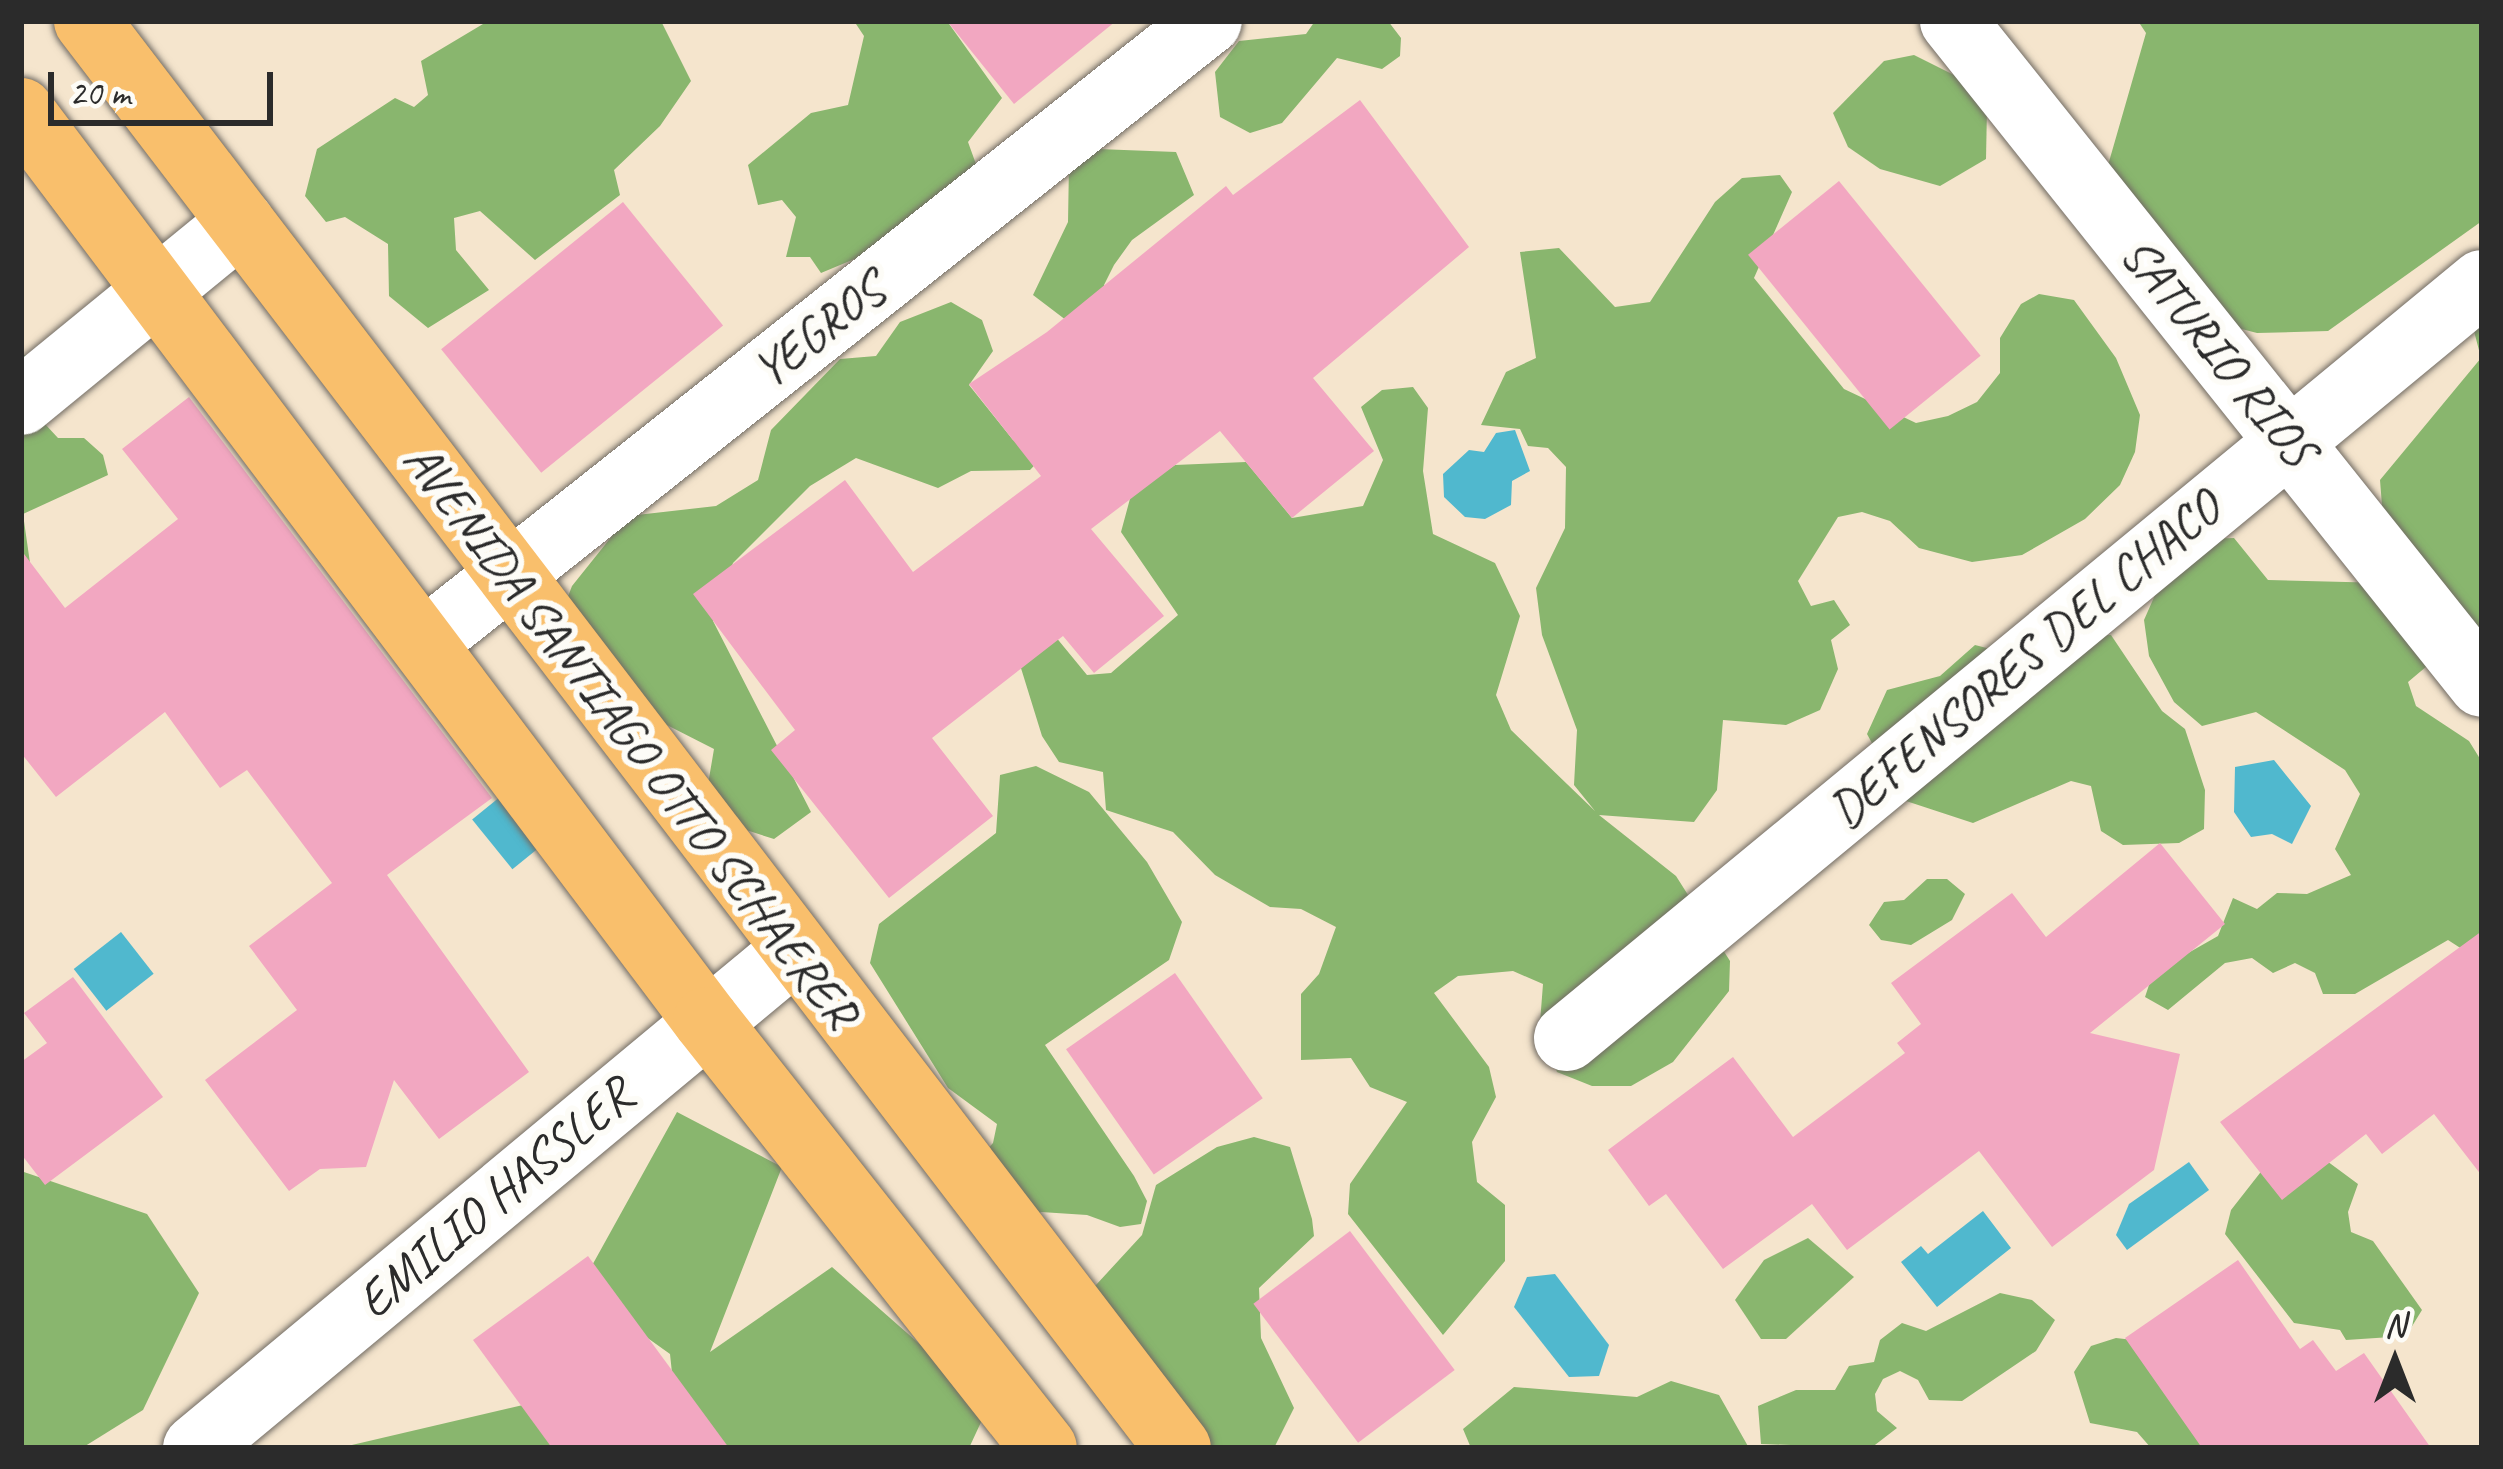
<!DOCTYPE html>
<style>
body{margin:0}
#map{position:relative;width:2503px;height:1469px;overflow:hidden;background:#f5e5cd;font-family:Caveat,sans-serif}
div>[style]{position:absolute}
.forest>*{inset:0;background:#89b66e}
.water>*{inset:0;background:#50b8ce;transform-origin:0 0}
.building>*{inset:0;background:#f2a7c1;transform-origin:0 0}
.roads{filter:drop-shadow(0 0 3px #726c64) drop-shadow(0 0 3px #726c64)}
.minor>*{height:66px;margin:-33px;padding:0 33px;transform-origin:33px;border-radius:33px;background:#fff}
.primary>*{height:66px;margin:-33px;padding:0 33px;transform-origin:33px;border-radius:33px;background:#f9bf6c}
span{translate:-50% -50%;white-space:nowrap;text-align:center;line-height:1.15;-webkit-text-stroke:12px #fdfcf7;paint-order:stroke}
.street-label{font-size:51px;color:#2b2b2b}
.frame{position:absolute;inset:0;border:24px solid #2b2b2b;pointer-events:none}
.north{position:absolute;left:2335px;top:1301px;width:120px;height:120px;-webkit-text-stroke:9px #fdfcf7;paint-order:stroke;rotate:0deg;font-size:33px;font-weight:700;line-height:48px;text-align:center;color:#2b2b2b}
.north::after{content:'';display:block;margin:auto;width:42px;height:54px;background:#2b2b2b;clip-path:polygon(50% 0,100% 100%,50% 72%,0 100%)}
.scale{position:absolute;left:48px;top:72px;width:225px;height:54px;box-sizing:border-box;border:6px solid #2b2b2b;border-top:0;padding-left:15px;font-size:36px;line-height:42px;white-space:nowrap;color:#2b2b2b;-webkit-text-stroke:9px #fdfcf7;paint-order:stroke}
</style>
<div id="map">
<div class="forest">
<div style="clip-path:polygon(488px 21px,661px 21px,691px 81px,660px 126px,614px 170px,620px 195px,535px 260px,480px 211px,454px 218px,456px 250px,489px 290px,428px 328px,389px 296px,388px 244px,345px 217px,326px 222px,305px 196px,317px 149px,395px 98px,414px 107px,428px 95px,421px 61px)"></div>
<div style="clip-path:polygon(854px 21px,947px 21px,1002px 98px,968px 142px,981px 178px,900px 240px,821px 273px,810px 257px,786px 257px,796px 217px,782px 200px,758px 205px,748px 165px,811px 113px,848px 105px,864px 36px)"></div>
<div style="clip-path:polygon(1315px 21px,1388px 21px,1401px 38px,1400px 56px,1382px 69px,1337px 58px,1282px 123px,1250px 133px,1220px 117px,1215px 72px,1239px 41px,1306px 34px)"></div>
<div style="clip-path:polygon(2138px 21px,2482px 21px,2482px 221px,2328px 331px,2257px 333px,2191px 316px,2098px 200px,2146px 33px)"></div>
<div style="clip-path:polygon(1914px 55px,1960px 78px,1987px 108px,1986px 159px,1940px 186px,1880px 169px,1848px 147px,1833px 113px,1884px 61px)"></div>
<div style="clip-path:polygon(1098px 149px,1176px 152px,1194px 195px,1132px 240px,1114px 265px,1104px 285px,1114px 331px,1083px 333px,1033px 295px,1068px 222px,1069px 164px)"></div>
<div style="clip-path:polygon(1780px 175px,1792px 192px,1754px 278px,1844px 389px,1916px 423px,1948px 416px,1977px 402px,2000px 373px,2000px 338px,2021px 304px,2039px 294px,2074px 300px,2116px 358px,2140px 415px,2135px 452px,2120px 485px,2085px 519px,2022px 555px,1972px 562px,1919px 548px,1890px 521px,1862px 512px,1838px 517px,1798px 581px,1811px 606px,1834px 600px,1850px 625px,1831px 640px,1838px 669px,1820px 710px,1786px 725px,1723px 720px,1717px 790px,1694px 822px,1599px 815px,1676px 876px,1730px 961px,1729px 991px,1673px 1062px,1631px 1086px,1592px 1086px,1557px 1072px,1540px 1023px,1543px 984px,1513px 971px,1458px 976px,1434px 993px,1489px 1067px,1496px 1097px,1472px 1142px,1477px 1182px,1505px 1205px,1505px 1261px,1443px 1335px,1348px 1214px,1350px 1184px,1407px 1102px,1370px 1087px,1351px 1058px,1301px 1060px,1301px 994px,1319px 974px,1336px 927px,1301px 909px,1270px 907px,1215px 875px,1173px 832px,1106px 810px,1103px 772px,1059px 762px,1042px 736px,1016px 652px,1041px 619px,1087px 675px,1111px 673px,1178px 615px,1121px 532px,1131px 495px,1175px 465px,1246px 462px,1292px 518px,1363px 506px,1383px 460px,1361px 407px,1382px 390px,1413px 387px,1428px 408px,1423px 471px,1433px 534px,1495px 563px,1520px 616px,1496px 695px,1511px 730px,1595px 811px,1574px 785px,1577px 730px,1542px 635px,1536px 588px,1565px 528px,1566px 467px,1548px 448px,1528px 446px,1520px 429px,1481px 425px,1506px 372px,1536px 358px,1520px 252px,1559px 248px,1615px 307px,1650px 302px,1715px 202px,1742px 178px)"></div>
<div style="clip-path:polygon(2482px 261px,2482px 635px,2444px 583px,2398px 549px,2383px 518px,2380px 480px,2481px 358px,2462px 285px)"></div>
<div style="clip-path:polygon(951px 302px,982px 320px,993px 351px,969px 385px,1013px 440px,1045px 454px,1030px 470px,971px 471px,938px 488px,856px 458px,810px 486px,733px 563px,713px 621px,811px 812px,774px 839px,743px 829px,704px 808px,714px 749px,543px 662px,572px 586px,628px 516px,716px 506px,758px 480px,771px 430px,840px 359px,876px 356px,900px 322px)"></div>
<div style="clip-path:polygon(21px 354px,41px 359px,45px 424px,58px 438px,84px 438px,103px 455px,108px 475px,23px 514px,31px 570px,21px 578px)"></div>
<div style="clip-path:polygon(2234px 538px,2268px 580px,2386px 583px,2433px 661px,2408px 682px,2416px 706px,2469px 741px,2482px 762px,2482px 962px,2448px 940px,2355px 994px,2323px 994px,2315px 973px,2295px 963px,2273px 973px,2252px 958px,2225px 963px,2168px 1010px,2145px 997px,2153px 973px,2218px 936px,2233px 898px,2257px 909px,2277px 893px,2307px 894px,2351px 875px,2335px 849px,2360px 794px,2345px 770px,2256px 712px,2202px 726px,2174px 702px,2149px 656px,2144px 620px,2159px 586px,2206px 539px)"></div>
<div style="clip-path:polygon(2111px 635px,2162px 711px,2185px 729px,2205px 790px,2204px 829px,2179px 843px,2123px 845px,2101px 831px,2091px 786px,2071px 781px,1973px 823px,1903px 800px,1867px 734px,1887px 690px,1940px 676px,1975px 645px,1998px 651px,2018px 704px,2035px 695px,2083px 636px)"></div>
<div style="clip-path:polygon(1036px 766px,1089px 792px,1147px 862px,1182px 922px,1169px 960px,1045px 1045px,1134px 1176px,1147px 1201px,1141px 1224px,1120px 1227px,1087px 1215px,1041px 1212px,1019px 1230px,972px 1167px,993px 1143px,997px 1124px,948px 1088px,870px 963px,879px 924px,996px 833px,1000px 775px)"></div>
<div style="clip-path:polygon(1927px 879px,1947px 879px,1965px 894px,1952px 920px,1911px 945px,1881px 940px,1869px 925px,1884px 902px,1904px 900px)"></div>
<div style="clip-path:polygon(677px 1112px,782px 1167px,710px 1352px,832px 1267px,989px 1405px,969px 1448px,680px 1448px,670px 1354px,579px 1289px)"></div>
<div style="clip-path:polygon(1254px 1137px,1290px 1147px,1312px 1219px,1314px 1236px,1259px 1288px,1261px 1338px,1294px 1408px,1274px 1448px,1138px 1448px,1061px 1323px,1142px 1235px,1156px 1185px,1217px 1147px)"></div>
<div style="clip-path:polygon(2278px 1150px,2312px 1150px,2358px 1184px,2348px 1212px,2351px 1232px,2373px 1241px,2422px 1310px,2406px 1336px,2346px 1340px,2340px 1330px,2294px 1323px,2225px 1234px,2231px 1210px)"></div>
<div style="clip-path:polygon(21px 1171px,147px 1214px,199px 1293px,143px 1410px,82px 1448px,21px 1448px)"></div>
<div style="clip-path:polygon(1808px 1238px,1854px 1277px,1786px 1339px,1761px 1339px,1735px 1300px,1764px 1260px)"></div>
<div style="clip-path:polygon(2000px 1293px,2032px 1300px,2055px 1320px,2036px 1351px,1962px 1401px,1929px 1400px,1918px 1380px,1900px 1371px,1883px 1379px,1875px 1394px,1877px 1411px,1897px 1428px,1871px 1448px,1761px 1444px,1758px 1406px,1796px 1390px,1835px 1390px,1849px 1366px,1874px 1362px,1880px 1340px,1902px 1323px,1926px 1331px)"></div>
<div style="clip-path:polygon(2116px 1338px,2167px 1344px,2267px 1448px,2151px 1448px,2137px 1432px,2090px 1423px,2074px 1372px,2091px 1346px)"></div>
<div style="clip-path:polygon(1671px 1381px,1719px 1395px,1749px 1448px,1471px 1448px,1463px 1429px,1514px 1387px,1637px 1397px)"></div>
<div style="clip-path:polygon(566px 1395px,634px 1448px,339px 1448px)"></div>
</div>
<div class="water">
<div style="clip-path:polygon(1515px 430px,1530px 471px,1512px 481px,1511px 505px,1485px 519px,1465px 517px,1444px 497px,1443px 474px,1469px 450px,1484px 452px,1496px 433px)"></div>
<div style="clip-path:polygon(2274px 760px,2311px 806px,2292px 844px,2272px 834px,2251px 837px,2234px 812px,2235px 767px)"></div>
<div style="left:511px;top:788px;width:64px;height:50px;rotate:51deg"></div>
<div style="left:121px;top:932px;width:53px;height:60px;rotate:52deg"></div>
<div style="clip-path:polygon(2189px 1162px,2209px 1190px,2127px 1250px,2116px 1235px,2129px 1204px)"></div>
<div style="clip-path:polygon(1983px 1211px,2011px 1248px,1937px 1307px,1901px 1262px,1921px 1246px,1928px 1254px)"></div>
<div style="clip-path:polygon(1555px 1274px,1609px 1345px,1599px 1376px,1569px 1377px,1514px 1307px,1527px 1277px)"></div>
</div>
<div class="building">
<div style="clip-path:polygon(947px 21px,1116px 21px,1014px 104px)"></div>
<div style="clip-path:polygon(1360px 100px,1469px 247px,1313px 378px,1374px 451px,1292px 518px,1220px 431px,1091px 529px,1164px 616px,1094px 673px,1063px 636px,932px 738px,993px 816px,889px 898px,771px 750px,795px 730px,693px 594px,845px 480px,913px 572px,1041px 476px,969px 384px,1047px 332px,1226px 186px,1233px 195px)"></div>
<div style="left:1839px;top:181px;width:225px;height:117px;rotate:51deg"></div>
<div style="left:623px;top:202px;width:159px;height:234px;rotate:51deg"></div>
<div style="clip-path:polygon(189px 397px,492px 798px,387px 875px,529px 1072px,439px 1139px,394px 1080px,366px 1167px,320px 1169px,289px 1191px,205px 1080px,297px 1010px,249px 946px,332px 883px,247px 770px,220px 788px,165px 712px,56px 797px,21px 753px,21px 550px,65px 608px,178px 519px,122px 449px)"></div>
<div style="clip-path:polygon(2160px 843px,2225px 924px,2090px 1033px,2180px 1054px,2154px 1170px,2052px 1247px,1979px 1151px,1847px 1250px,1812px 1204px,1723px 1269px,1666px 1194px,1649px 1206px,1608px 1150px,1733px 1057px,1793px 1137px,1905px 1053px,1897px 1043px,1921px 1024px,1891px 983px,2012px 893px,2046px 937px)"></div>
<div style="clip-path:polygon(2482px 931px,2482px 1176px,2434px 1114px,2382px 1154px,2366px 1134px,2282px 1200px,2220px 1122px)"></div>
<div style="left:1175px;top:973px;width:153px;height:133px;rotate:55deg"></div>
<div style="clip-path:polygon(73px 977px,163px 1097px,45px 1185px,21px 1154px,21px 1062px,47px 1043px,24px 1013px)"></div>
<div style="left:1350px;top:1231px;width:174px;height:121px;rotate:53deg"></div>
<div style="clip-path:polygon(588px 1256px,729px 1448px,552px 1448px,473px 1340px)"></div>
<div style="clip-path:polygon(2238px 1260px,2300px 1349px,2313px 1340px,2336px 1371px,2364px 1353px,2431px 1448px,2202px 1448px,2125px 1338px)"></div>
</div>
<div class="roads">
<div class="minor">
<div style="left:1953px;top:21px;width:848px;rotate:51.41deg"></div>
<div style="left:21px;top:402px;width:284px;rotate:-39.3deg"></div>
<div style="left:427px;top:640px;width:997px;rotate:-38.36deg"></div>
<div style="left:1567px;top:1038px;width:1186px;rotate:-39.53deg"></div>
<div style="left:196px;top:1448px;width:779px;rotate:-39.74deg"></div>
</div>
<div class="primary">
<div style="left:87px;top:21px;width:1796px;rotate:52.6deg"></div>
<div style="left:21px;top:111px;width:1138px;rotate:53deg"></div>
<div style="left:706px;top:1020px;width:545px;rotate:51.7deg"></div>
</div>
</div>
<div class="street-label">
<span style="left:818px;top:330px;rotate:-38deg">YEGROS</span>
<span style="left:2219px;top:351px;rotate:51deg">SATURIO RIOS</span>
<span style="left:2024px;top:659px;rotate:-40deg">DEFENSORES DEL CHACO</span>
<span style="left:631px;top:735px;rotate:53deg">AVENIDA SANTIAGO OTTO SCHAERER</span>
<span style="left:494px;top:1198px;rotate:-40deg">EMILIO HASSLER</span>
</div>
<div class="frame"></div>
<div class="north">N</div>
<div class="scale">20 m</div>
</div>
